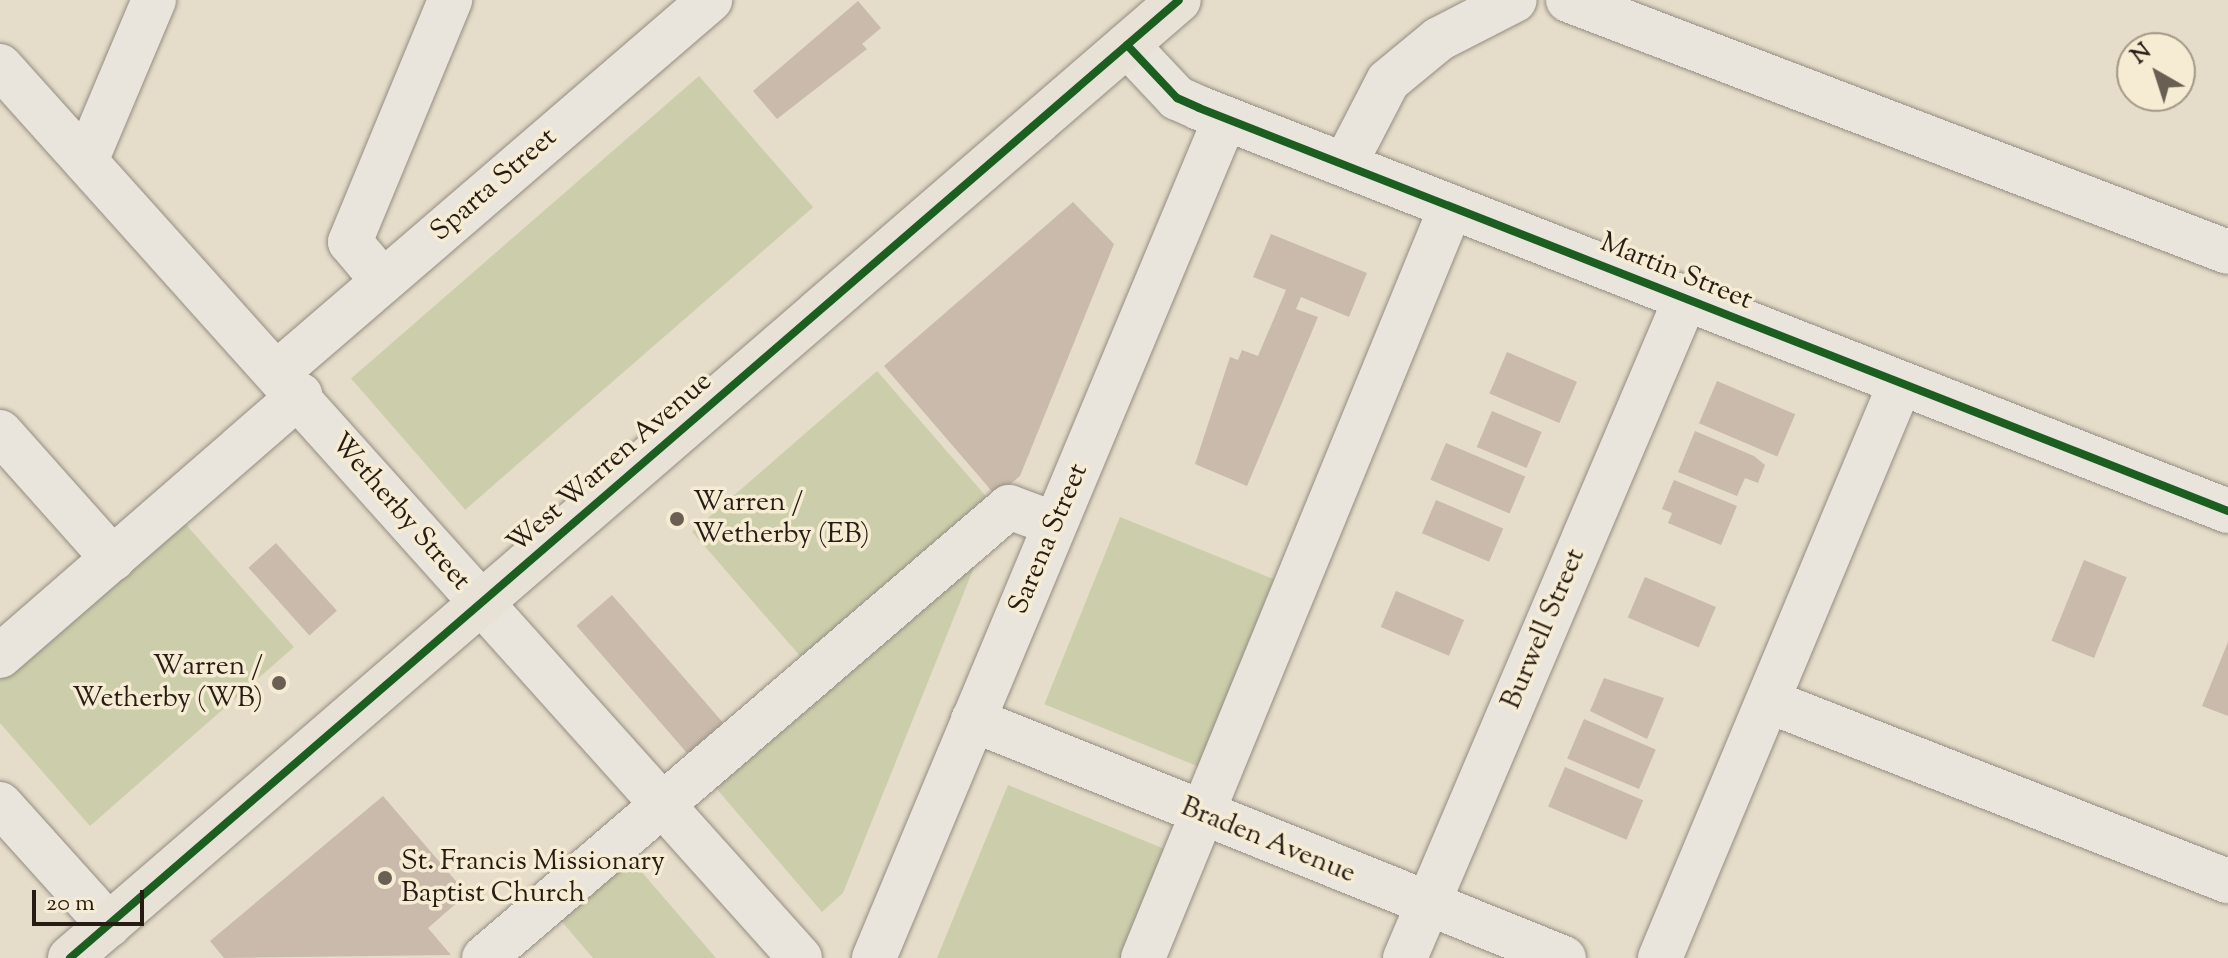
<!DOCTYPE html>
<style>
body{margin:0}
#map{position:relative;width:2228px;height:958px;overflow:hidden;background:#e5dcc9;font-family:"Sorts Mill Goudy",serif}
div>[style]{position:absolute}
.green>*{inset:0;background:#ccceab;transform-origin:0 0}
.building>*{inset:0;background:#cabaab;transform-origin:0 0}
.roads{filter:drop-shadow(0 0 2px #948d82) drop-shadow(0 0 2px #948d82)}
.minor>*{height:44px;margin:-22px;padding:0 22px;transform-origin:22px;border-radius:22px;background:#eae5dc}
.major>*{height:44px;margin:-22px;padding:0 22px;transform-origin:22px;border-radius:22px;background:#e7e1d6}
.cycleway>*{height:8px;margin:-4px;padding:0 4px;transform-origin:4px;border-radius:4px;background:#1b5e20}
.dots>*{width:22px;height:22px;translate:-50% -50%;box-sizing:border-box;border:4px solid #f6ecd4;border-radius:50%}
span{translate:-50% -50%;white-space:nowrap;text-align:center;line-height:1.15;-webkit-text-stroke:7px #f6ecd4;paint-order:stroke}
.street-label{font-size:28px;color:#271c13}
.poi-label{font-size:28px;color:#271c13}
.left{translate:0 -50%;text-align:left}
.right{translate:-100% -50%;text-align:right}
.north{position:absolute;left:2116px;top:32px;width:80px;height:80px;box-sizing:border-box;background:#f6ecd4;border:2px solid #a39987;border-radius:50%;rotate:321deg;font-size:22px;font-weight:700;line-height:32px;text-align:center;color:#271c13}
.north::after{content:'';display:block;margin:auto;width:28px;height:36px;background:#6a5f53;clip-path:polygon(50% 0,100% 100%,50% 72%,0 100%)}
.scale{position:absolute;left:32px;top:890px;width:112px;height:36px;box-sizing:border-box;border:4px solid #271c13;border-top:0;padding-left:10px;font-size:24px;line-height:28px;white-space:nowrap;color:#271c13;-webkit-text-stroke:6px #f6ecd4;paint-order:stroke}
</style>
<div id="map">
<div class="green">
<div style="left:699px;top:76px;width:174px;height:461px;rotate:49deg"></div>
<div style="left:877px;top:371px;width:172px;height:245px;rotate:49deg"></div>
<div style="left:1120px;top:517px;width:172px;height:202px;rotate:22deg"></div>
<div style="clip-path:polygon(182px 520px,294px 647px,90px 826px,0 723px,0 680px)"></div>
<div style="clip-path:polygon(981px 550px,843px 893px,822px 912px,710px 781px)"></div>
<div style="clip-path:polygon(1008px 785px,1172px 852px,1128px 958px,937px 958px)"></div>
<div style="clip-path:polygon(627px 855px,716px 958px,593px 958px,557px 916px)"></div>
</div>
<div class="building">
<div style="clip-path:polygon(858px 1px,881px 28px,862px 44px,867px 49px,777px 119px,753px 91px)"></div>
<div style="clip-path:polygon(1073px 202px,1114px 244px,1020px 476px,996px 496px,884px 366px)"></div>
<div style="clip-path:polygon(1271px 234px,1367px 273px,1349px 317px,1301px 297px,1296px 309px,1318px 317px,1247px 486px,1195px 464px,1230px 357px,1238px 360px,1242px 350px,1258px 356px,1286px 290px,1253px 277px)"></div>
<div style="left:1507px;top:352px;width:76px;height:45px;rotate:23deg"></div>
<div style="left:1717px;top:381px;width:85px;height:46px;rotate:23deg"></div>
<div style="left:1492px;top:411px;width:54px;height:39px;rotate:23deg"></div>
<div style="clip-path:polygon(1695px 431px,1754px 456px,1765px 465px,1758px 483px,1745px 478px,1737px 496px,1678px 472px)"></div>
<div style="left:1446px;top:443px;width:86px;height:40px;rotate:23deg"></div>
<div style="clip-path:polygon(1674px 480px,1737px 506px,1721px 545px,1668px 523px,1672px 513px,1662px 509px)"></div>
<div style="left:1436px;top:500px;width:73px;height:36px;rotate:23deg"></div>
<div style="left:276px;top:543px;width:91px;height:37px;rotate:48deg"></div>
<div style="left:2084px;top:560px;width:46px;height:87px;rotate:22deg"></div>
<div style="left:1645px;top:577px;width:77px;height:44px;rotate:23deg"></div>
<div style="left:1396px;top:591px;width:74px;height:39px;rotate:23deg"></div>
<div style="left:612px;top:595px;width:169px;height:47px;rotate:49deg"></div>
<div style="clip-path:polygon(2228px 642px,2228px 716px,2202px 706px)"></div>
<div style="clip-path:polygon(1604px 678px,1664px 698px,1647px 739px,1590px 711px)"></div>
<div style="left:1584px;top:719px;width:78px;height:43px;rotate:23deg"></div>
<div style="left:1565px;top:767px;width:85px;height:43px;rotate:23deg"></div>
<div style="clip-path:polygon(383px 796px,467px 894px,428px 928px,451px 955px,224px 958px,210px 941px)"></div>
</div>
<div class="roads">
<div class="minor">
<div style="left:1568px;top:0;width:706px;rotate:20.9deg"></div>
<div style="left:1127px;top:45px;width:73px;rotate:46.7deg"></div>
<div style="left:1177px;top:98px;width:24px;rotate:24deg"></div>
<div style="left:1199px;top:108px;width:1105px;rotate:21.39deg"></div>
<div style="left:0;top:66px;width:1198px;rotate:48.11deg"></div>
<div style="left:86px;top:161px;width:175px;rotate:-67.1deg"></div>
<div style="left:1345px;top:164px;width:93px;rotate:-62.6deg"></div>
<div style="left:1388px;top:81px;width:66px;rotate:-39.5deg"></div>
<div style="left:1439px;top:39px;width:85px;rotate:-27.2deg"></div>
<div style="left:383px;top:281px;width:51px;rotate:-130.2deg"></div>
<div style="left:350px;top:242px;width:262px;rotate:-67.5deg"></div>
<div style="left:279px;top:371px;width:569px;rotate:-40.72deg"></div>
<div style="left:0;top:432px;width:170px;rotate:48.3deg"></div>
<div style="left:0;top:656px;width:398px;rotate:-41deg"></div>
<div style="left:1768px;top:701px;width:494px;rotate:21.4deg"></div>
<div style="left:973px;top:720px;width:637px;rotate:21.94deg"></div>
<div style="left:0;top:804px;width:163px;rotate:48deg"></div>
<div style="left:484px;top:958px;width:692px;rotate:-40.66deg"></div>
<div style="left:1009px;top:507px;width:49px;rotate:20.3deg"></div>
<div style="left:874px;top:958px;width:909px;rotate:-67.3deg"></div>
<div style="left:1143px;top:958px;width:812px;rotate:-67.7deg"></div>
<div style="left:1405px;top:958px;width:715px;rotate:-66.95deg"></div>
<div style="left:1660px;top:958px;width:622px;rotate:-67.31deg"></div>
</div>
<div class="major">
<div style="left:70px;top:958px;width:1465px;rotate:-40.82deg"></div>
</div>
</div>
<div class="cycleway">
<div style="left:1127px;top:45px;width:73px;rotate:46.7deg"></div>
<div style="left:1177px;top:98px;width:24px;rotate:24deg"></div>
<div style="left:1199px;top:108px;width:1105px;rotate:21.39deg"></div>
<div style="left:70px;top:958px;width:1465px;rotate:-40.82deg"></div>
</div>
<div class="dots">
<div style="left:677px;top:519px;background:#6a5f53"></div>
<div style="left:279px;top:683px;background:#6a5f53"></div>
<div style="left:385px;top:878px;background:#6a5f53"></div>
</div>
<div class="street-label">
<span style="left:494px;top:185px;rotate:-41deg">Sparta Street</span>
<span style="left:1676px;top:272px;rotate:22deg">Martin Street</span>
<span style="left:610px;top:463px;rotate:-41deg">West Warren Avenue</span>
<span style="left:400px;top:512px;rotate:49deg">Wetherby Street</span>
<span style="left:1049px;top:539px;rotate:-67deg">Sarena Street</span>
<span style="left:1544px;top:629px;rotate:-67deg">Burwell Street</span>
<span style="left:1268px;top:841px;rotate:22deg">Braden Avenue</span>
</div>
<div class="poi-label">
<span class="left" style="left:693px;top:519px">Warren /<br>Wetherby (EB)</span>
<span class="right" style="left:263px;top:683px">Warren /<br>Wetherby (WB)</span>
<span class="left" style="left:401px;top:878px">St. Francis Missionary<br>Baptist Church</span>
</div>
<div class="north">N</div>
<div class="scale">20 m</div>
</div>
